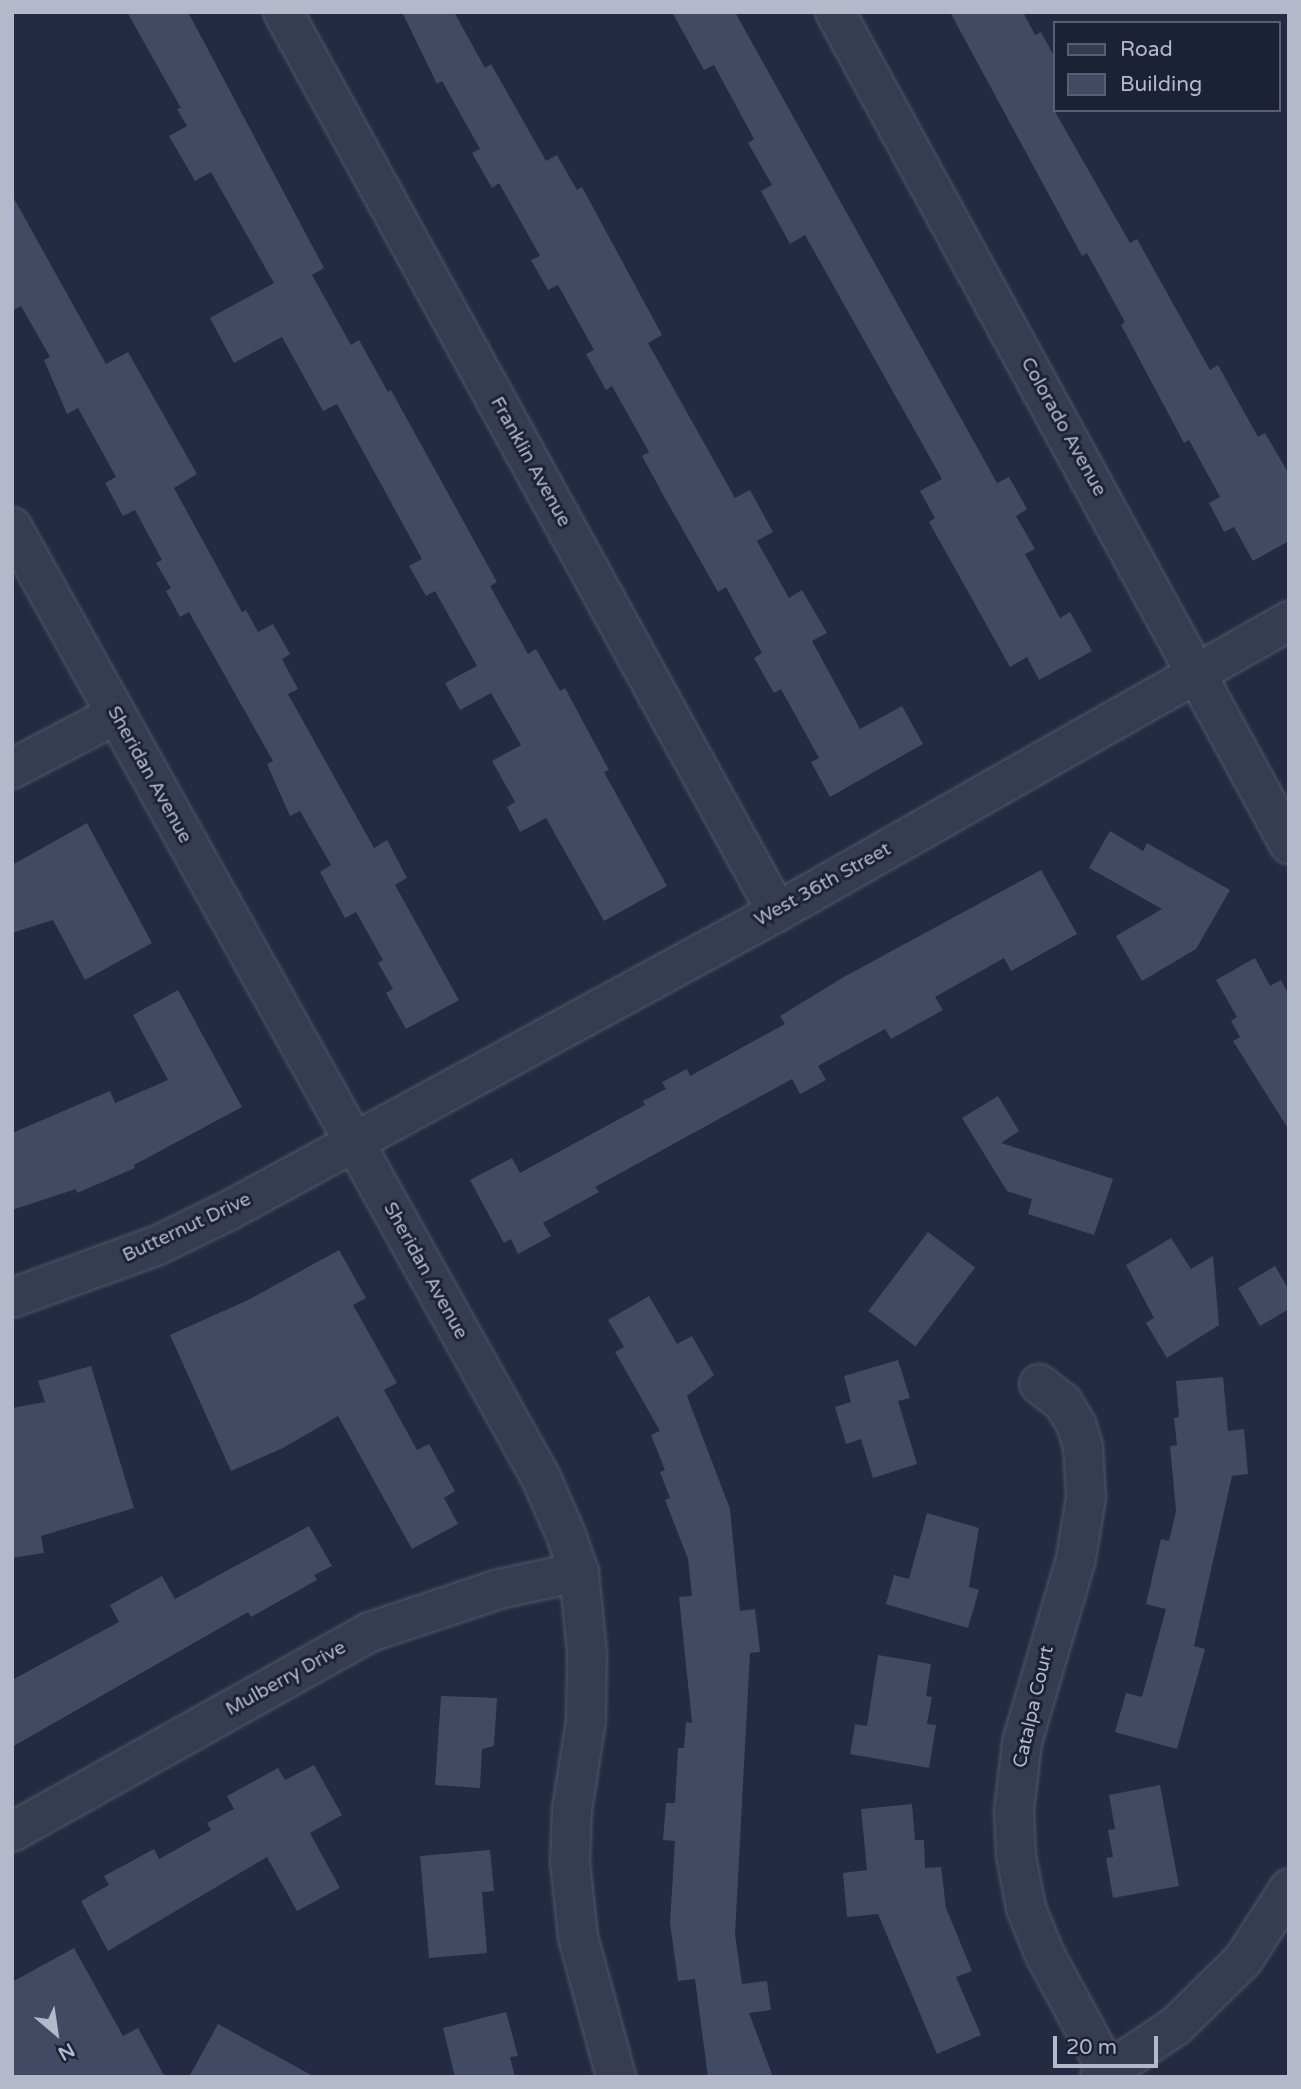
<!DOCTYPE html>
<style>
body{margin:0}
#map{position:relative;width:1301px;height:2089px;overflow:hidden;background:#232a41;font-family:"Varela Round",sans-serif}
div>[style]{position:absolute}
.building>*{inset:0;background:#424963;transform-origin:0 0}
.roads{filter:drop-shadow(0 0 2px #52586b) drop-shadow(0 0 2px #52586b)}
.minor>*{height:38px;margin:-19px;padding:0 19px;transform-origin:19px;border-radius:19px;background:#373d50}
.tertiary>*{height:38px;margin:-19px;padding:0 19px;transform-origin:19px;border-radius:19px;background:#373d50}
span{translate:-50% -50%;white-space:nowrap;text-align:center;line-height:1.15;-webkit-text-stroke:6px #1c2236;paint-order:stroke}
.street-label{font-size:19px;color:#b4b8cb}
.frame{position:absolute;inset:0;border:14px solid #b4b8cb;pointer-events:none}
.legend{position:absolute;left:1053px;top:21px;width:228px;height:91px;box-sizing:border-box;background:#1c2236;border:2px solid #595e72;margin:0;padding:9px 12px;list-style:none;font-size:21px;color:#b4b8cb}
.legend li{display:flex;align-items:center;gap:14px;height:35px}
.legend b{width:35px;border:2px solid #595e72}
.north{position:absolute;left:21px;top:1998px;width:70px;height:70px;-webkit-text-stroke:5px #1c2236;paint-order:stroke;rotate:151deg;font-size:19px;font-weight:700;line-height:28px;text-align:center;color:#b4b8cb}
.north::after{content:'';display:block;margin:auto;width:24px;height:32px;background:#b4b8cb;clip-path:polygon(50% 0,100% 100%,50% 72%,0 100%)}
.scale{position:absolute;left:1053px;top:2036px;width:105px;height:32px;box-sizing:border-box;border:4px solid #b4b8cb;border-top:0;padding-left:9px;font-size:21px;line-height:24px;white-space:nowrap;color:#b4b8cb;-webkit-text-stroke:5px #1c2236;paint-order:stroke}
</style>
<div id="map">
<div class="building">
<div style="clip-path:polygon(127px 12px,188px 12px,324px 268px,312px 275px,351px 345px,359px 340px,388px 392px,391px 390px,497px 582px,490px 586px,528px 654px,536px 649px,560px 691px,565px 688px,609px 770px,604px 772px,667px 886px,604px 921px,546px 818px,520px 832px,507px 807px,515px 802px,492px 761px,521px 745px,491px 693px,460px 710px,445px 683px,477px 666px,435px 591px,426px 596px,409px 566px,422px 559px,337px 404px,323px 411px,282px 337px,234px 363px,210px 318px,274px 283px,211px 172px,195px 181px,169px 136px,187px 126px,177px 109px,181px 108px)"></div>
<div style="clip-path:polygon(402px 12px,454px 12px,485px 68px,491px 64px,546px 161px,557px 155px,577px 190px,582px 187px,662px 335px,648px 343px,735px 498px,750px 490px,773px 532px,757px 541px,789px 598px,802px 590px,827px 633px,812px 641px,860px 729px,902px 706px,923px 744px,830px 797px,811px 762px,819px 758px,781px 689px,774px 693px,754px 658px,762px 653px,726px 587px,718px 592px,661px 491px,642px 456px,649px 452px,612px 386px,606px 390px,586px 354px,594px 350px,558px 285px,548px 290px,531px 260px,540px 256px,499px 183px,492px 188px,472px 153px,480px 149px,442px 81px,437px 84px)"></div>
<div style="clip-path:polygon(672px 12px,735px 12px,997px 483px,1009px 477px,1027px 509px,1016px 516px,1035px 549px,1025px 554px,1060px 618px,1070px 612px,1092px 651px,1039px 680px,1027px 657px,1010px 667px,929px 522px,935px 518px,920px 491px,942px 479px,805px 235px,790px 244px,761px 191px,772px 185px,748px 143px,754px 139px,714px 65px,704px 70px)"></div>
<div style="clip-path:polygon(950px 12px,1023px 12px,1035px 35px,1041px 32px,1054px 56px,1054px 110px,1130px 243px,1137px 239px,1210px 370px,1218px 365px,1258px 437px,1265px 433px,1289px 474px,1289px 541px,1253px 561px,1234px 527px,1224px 532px,1209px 503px,1220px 497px,1189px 440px,1184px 443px,1121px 325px,1125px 322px,1087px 253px,1082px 256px)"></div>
<div style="clip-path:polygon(12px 195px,106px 364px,128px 352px,197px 474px,174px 488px,242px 612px,246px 610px,258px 632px,273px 624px,290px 654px,282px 659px,298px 689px,288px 694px,374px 848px,387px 840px,407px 878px,395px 885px,459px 1000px,406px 1029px,386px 993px,393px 989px,378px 963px,383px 960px,356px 912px,345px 918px,320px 872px,331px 865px,300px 811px,290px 816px,267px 764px,273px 761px,189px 612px,180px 617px,166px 591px,171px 588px,156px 563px,162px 560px,135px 510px,123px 516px,105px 483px,116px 477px,78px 408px,67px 414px,44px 360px,50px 357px,21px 306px,12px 311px)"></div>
<div style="clip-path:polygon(87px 823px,152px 943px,85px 980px,53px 920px,12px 933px,12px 865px)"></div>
<div style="clip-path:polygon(1110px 831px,1143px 851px,1147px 843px,1230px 890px,1196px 949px,1142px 981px,1116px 936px,1162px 909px,1089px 868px)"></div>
<div style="clip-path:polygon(1041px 870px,1077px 934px,1011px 971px,1004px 958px,935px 997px,943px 1010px,891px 1039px,885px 1029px,818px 1066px,826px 1080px,800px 1094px,792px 1079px,595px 1187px,599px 1192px,543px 1223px,551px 1236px,518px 1254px,511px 1239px,504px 1243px,470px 1180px,512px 1158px,520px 1173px,645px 1105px,643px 1101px,666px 1089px,662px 1082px,687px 1069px,690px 1076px,785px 1024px,780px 1016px,842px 978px)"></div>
<div style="clip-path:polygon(1255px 958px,1270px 986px,1281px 980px,1289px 995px,1289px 1130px,1233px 1041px,1240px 1037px,1231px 1021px,1237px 1017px,1216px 980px)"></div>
<div style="clip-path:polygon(178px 990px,242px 1107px,134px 1165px,135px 1168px,77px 1193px,76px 1189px,12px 1210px,12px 1133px,110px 1091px,115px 1103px,168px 1080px,133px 1015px)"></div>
<div style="clip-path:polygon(998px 1096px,1019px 1131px,1001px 1143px,1113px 1179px,1094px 1235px,1028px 1214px,1032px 1199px,1007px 1191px,962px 1118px)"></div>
<div style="left:928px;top:1232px;width:59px;height:99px;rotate:37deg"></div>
<div style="clip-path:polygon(1171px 1238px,1191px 1269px,1213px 1256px,1219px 1325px,1167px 1358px,1146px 1323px,1154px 1318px,1126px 1265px)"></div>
<div style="clip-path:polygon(339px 1250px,366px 1298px,353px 1305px,397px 1383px,384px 1390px,417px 1450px,429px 1444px,455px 1491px,444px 1498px,458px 1524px,412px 1549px,338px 1416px,283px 1448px,231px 1471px,170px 1335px,248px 1300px)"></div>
<div style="clip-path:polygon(1275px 1266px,1289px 1290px,1289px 1309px,1260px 1326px,1238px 1288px)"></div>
<div style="clip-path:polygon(649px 1296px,677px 1344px,692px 1336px,714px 1375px,687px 1396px,730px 1509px,740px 1611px,755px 1609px,760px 1652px,750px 1653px,735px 1934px,742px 1984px,767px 1981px,771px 2010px,749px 2013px,773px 2077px,708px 2077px,695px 1979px,678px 1981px,670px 1923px,675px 1841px,663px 1840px,666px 1803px,675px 1803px,678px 1748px,684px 1748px,686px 1722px,692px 1723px,679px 1597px,692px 1596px,688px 1559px,665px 1500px,670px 1498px,660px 1472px,665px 1470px,651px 1435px,660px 1431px,615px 1352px,624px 1347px,608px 1320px)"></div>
<div style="clip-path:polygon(898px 1360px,910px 1398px,898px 1401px,917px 1464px,873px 1478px,861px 1439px,846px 1444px,835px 1407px,851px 1402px,844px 1376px)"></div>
<div style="clip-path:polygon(91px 1366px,134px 1508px,41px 1536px,44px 1553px,12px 1558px,12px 1408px,45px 1402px,38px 1381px)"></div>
<div style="clip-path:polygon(1223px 1377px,1228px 1431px,1244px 1429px,1248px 1474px,1232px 1476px,1194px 1646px,1205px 1649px,1177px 1749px,1115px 1732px,1126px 1693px,1142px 1697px,1166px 1609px,1146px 1604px,1161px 1539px,1169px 1541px,1176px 1511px,1170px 1446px,1177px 1445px,1174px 1418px,1179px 1417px,1176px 1381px)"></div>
<div style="clip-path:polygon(927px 1513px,979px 1528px,969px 1587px,979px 1590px,968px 1628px,886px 1604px,894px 1575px,909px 1579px)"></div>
<div style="clip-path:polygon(309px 1526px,332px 1566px,314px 1575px,317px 1580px,251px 1617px,248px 1612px,12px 1747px,12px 1680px,119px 1622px,110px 1605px,162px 1576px,175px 1599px)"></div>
<div style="clip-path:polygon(878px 1655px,931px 1664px,926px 1696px,932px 1697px,927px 1724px,936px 1725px,929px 1768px,850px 1754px,855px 1724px,867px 1726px)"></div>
<div style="clip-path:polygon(441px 1696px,497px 1698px,494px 1746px,482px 1749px,480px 1788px,435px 1785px)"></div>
<div style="clip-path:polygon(314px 1765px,342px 1815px,310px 1833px,340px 1888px,297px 1911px,267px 1857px,108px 1951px,81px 1901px,109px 1885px,104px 1876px,154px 1849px,159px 1859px,211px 1830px,207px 1823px,234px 1809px,227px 1796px,278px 1768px,285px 1780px)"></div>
<div style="clip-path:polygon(1160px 1785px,1179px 1886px,1113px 1898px,1106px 1858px,1113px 1857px,1108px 1830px,1115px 1829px,1109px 1795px)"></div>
<div style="clip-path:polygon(912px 1804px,915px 1840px,924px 1840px,925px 1868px,941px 1867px,946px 1908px,972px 1971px,956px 1977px,981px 2035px,937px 2054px,878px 1914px,847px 1917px,843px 1873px,867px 1870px,861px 1809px)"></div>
<div style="clip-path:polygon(490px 1850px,494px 1891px,482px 1892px,487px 1953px,429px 1958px,420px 1856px)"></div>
<div style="clip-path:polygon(74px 1948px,123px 2036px,138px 2028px,165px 2077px,12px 2077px,12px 1982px)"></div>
<div style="clip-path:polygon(506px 2012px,518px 2056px,510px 2057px,515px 2077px,455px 2077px,443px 2028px)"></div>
<div style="clip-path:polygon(218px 2024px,315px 2077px,189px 2077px)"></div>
</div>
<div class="roads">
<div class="minor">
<div style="left:283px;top:12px;width:1027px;rotate:61.24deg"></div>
<div style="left:835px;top:12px;width:948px;rotate:61.38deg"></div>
<div style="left:12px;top:527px;width:1088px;rotate:60.91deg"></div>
<div style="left:541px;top:1478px;width:62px;rotate:66.3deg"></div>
<div style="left:566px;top:1535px;width:39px;rotate:71deg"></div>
<div style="left:579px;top:1572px;width:82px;rotate:84.4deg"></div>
<div style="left:587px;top:1654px;width:67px;rotate:90.9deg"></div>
<div style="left:586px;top:1721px;width:89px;rotate:99deg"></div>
<div style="left:572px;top:1809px;width:53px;rotate:92.2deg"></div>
<div style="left:570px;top:1862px;width:75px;rotate:83.9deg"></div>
<div style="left:578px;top:1937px;width:145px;rotate:74.8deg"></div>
<div style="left:12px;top:769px;width:116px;rotate:-27.7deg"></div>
<div style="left:12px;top:1298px;width:153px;rotate:-19.9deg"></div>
<div style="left:156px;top:1246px;width:82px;rotate:-25.9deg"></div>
<div style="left:230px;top:1210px;width:623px;rotate:-28.58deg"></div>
<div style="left:777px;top:912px;width:589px;rotate:-29.61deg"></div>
<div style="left:1039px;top:1384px;width:31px;rotate:38deg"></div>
<div style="left:1063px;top:1403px;width:25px;rotate:58deg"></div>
<div style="left:1076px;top:1424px;width:24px;rotate:73deg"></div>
<div style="left:1083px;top:1447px;width:50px;rotate:86.6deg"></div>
<div style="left:1086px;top:1497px;width:63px;rotate:99.2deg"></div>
<div style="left:1076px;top:1559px;width:192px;rotate:106.4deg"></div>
<div style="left:1022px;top:1743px;width:67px;rotate:96.8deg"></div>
<div style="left:1014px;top:1810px;width:46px;rotate:87.5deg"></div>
<div style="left:1016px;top:1856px;width:53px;rotate:79.1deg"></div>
<div style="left:1026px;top:1908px;width:51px;rotate:68deg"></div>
<div style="left:1045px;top:1955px;width:139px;rotate:61.6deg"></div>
<div style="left:12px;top:1832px;width:410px;rotate:-29.2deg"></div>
<div style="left:370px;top:1632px;width:136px;rotate:-18.4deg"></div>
<div style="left:499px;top:1589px;width:82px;rotate:-12deg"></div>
</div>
<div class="tertiary">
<div style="left:1100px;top:2077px;width:93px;rotate:-34deg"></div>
<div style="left:1177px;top:2025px;width:93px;rotate:-44.6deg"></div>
<div style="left:1243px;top:1960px;width:85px;rotate:-57.1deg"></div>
</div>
</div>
<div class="street-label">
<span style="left:1063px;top:427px;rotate:61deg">Colorado Avenue</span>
<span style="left:530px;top:462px;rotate:61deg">Franklin Avenue</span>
<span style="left:149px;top:775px;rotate:61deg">Sheridan Avenue</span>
<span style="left:823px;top:885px;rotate:-29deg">West 36th Street</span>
<span style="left:187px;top:1228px;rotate:-25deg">Butternut Drive</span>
<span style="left:425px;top:1271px;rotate:61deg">Sheridan Avenue</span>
<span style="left:286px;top:1679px;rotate:-29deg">Mulberry Drive</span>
<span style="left:1034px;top:1707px;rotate:-77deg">Catalpa Court</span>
</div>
<div class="frame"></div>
<ul class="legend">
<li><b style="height:9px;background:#373d50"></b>Road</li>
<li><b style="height:19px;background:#424963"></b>Building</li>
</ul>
<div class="north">N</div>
<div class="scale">20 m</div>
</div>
